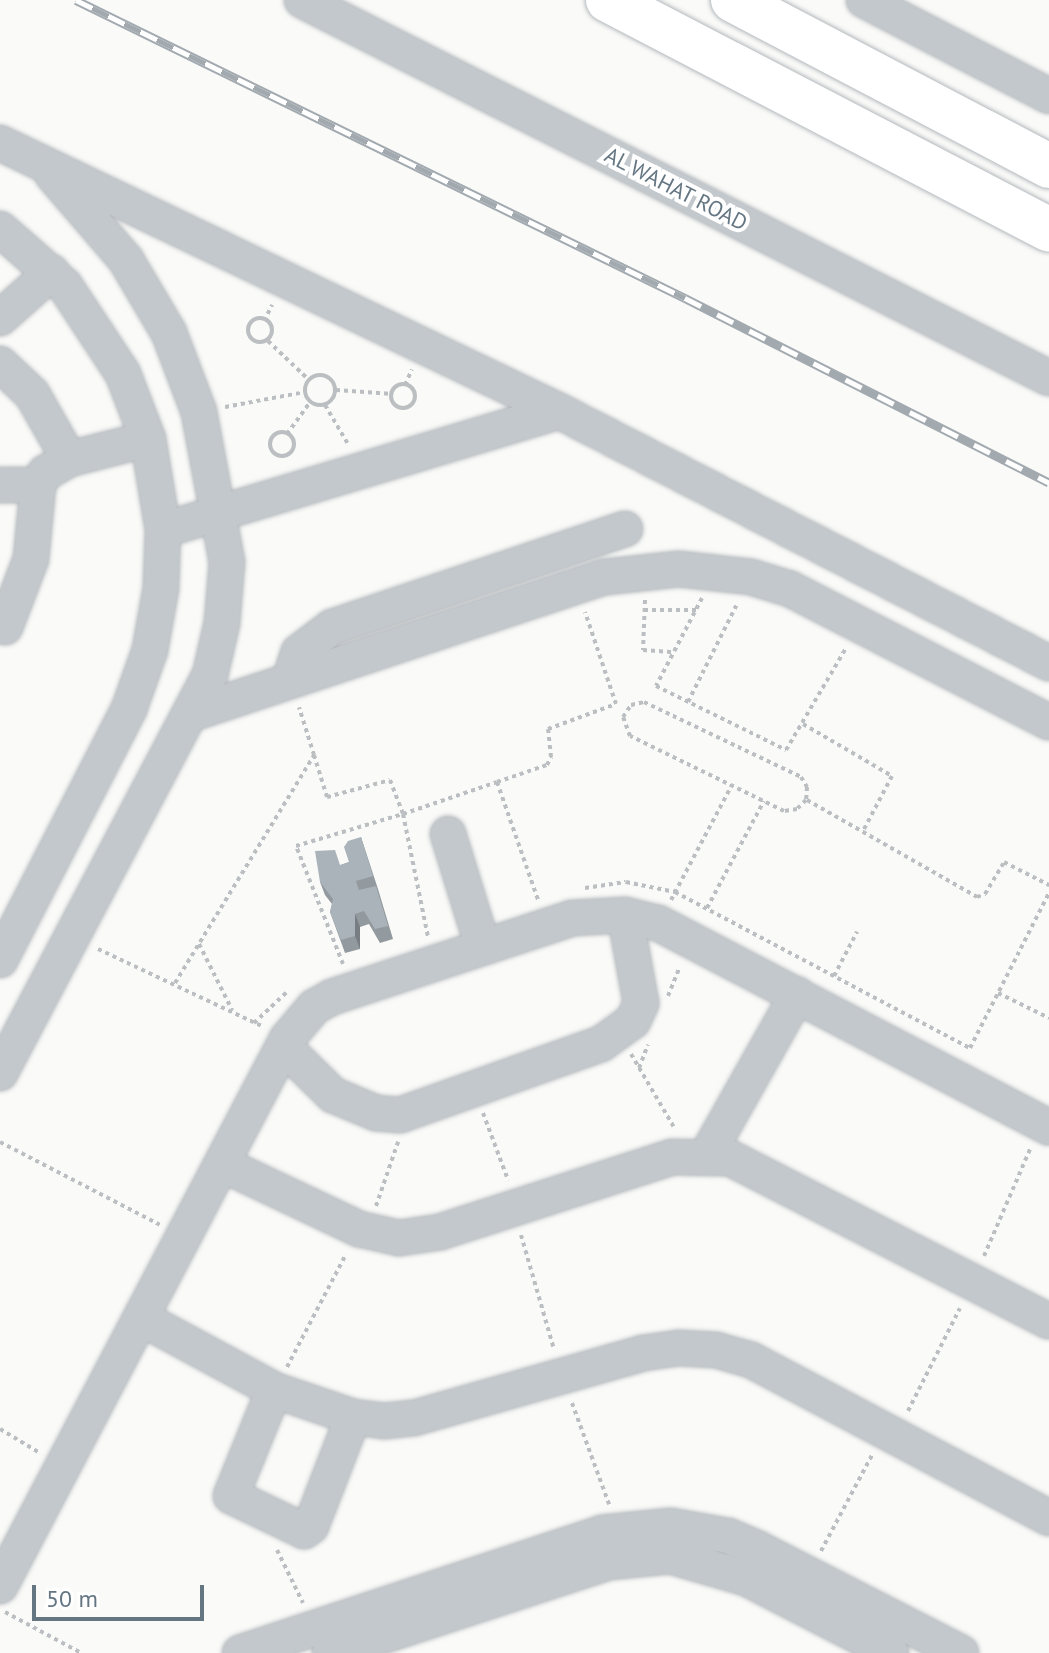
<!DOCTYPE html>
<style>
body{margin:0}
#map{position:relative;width:1049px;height:1653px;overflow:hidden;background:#fafaf8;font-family:"PT Sans",sans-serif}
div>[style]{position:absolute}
.path>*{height:4px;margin-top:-2px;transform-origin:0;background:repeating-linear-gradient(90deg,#bbbfc2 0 4px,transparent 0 8px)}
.path>.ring{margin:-2px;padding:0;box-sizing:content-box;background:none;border:4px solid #bbbfc2;border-radius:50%}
.roads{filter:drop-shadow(0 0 2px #b4b9bd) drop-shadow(0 0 2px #b4b9bd)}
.minor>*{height:34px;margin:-17px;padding:0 17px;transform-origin:17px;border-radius:17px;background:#c3c8cc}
.highway>*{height:44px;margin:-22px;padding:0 22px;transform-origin:22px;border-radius:22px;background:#fff}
.rail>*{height:9px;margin-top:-4.5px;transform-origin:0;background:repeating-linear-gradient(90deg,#fff 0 18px,#a2aab0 0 36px);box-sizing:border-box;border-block:2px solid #a2aab0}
.wall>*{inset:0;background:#929a9f}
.shaded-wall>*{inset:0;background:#777d82}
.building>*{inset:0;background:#aab3b9}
span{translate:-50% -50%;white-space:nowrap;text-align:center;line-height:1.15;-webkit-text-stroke:8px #fff;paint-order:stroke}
.street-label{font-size:22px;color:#657683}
.scale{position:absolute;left:32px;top:1585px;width:172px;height:36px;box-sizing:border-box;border:4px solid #657683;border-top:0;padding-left:10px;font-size:24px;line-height:28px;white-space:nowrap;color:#657683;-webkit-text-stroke:6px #fff;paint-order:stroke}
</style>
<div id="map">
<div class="path">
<div class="ring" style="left:248px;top:318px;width:20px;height:20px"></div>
<div style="left:264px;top:321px;width:18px;rotate:-63deg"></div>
<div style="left:268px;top:341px;width:57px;rotate:43.6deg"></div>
<div class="ring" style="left:305px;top:375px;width:26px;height:26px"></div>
<div class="ring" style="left:391px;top:384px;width:20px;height:20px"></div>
<div style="left:405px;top:385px;width:17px;rotate:-66deg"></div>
<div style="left:336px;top:390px;width:57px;rotate:4deg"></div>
<div style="left:325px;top:405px;width:45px;rotate:59.5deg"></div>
<div style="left:225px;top:407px;width:81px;rotate:-10.6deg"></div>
<div class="ring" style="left:270px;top:432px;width:20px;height:20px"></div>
<div style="left:287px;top:434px;width:39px;rotate:-54deg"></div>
<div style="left:702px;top:598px;width:99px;rotate:117.6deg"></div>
<div style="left:656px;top:686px;width:145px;rotate:26.2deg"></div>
<div style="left:786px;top:750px;width:118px;rotate:-59.5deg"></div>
<div style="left:645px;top:600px;width:50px;rotate:92.3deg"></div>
<div style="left:643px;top:650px;width:31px;rotate:4deg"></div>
<div style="left:644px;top:610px;width:52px"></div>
<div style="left:644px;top:702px;width:174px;rotate:25.5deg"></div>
<div style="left:801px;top:777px;width:12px;rotate:59deg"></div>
<div style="left:807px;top:787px;width:13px;rotate:94deg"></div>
<div style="left:806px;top:800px;width:13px;rotate:135deg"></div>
<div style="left:797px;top:809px;width:13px;rotate:171deg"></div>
<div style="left:784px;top:811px;width:171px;rotate:-154deg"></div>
<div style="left:630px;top:736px;width:20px;rotate:-110deg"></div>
<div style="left:623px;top:717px;width:14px;rotate:-56deg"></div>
<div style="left:631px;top:705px;width:13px;rotate:-13deg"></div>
<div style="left:688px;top:702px;width:110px;rotate:-63.4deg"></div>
<div style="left:803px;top:724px;width:103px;rotate:30.3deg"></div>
<div style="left:892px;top:776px;width:62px;rotate:117.8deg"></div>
<div style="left:314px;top:755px;width:44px;rotate:72.8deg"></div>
<div style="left:327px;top:797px;width:65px;rotate:-15.1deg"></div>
<div style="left:390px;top:780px;width:36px;rotate:69deg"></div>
<div style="left:403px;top:814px;width:99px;rotate:-18.8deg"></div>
<div style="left:497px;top:782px;width:125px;rotate:70.8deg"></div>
<div style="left:497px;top:782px;width:53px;rotate:-18.8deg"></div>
<div style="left:547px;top:765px;width:9px;rotate:-63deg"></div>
<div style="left:551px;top:757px;width:28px;rotate:-96deg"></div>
<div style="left:548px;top:729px;width:72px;rotate:-20.2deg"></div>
<div style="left:616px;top:704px;width:97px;rotate:-108.6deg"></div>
<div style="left:807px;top:800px;width:196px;rotate:29.7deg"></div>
<div style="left:977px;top:897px;width:9px;rotate:-21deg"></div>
<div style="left:985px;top:894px;width:37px;rotate:-59deg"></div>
<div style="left:1004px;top:862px;width:51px;rotate:27.1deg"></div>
<div style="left:585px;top:888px;width:41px;rotate:-8.3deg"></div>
<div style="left:626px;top:882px;width:50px;rotate:11.5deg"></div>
<div style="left:675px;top:892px;width:334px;rotate:27.9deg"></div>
<div style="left:671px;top:900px;width:130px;rotate:-62.1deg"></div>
<div style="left:707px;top:908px;width:121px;rotate:-62deg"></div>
<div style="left:199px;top:944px;width:74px;rotate:63.4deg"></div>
<div style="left:98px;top:949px;width:183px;rotate:25.2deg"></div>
<div style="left:343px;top:964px;width:127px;rotate:-111.7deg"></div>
<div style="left:296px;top:846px;width:112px;rotate:-16.7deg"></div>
<div style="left:403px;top:814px;width:126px;rotate:78.5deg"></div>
<div style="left:834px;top:976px;width:50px;rotate:-62.4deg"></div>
<div style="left:175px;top:983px;width:267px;rotate:-58.6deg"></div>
<div style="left:314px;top:755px;width:50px;rotate:-107.4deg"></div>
<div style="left:998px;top:993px;width:57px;rotate:26.1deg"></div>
<div style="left:668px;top:996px;width:31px;rotate:-68deg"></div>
<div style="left:254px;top:1023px;width:47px;rotate:-43.3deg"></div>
<div style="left:970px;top:1048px;width:174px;rotate:-63deg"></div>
<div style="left:631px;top:1054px;width:87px;rotate:59.6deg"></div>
<div style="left:639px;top:1068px;width:25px;rotate:-69deg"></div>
<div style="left:483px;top:1113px;width:72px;rotate:69.5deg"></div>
<div style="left:0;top:1142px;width:180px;rotate:27.4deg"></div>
<div style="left:376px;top:1206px;width:68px;rotate:-71deg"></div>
<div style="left:521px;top:1235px;width:119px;rotate:73.9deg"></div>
<div style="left:984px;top:1256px;width:119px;rotate:-66.7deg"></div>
<div style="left:287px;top:1367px;width:127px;rotate:-62.4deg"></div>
<div style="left:572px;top:1403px;width:108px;rotate:69.9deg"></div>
<div style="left:908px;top:1411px;width:115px;rotate:-63.2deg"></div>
<div style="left:0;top:1429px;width:47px;rotate:31deg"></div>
<div style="left:277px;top:1550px;width:59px;rotate:63.9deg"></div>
<div style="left:821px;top:1551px;width:111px;rotate:-62deg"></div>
<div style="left:5px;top:1612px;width:86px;rotate:28.3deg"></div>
</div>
<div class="roads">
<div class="minor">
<div style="left:302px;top:0;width:837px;rotate:26.84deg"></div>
<div style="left:864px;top:0;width:208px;rotate:27.4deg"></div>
<div style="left:0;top:143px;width:620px;rotate:25.61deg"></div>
<div style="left:559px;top:411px;width:551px;rotate:27.22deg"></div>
<div style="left:0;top:229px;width:86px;rotate:41.2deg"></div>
<div style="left:65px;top:286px;width:105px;rotate:56.6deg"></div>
<div style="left:123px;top:374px;width:70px;rotate:69deg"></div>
<div style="left:148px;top:439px;width:92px;rotate:80.6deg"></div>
<div style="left:163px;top:530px;width:58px;rotate:92deg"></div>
<div style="left:161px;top:588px;width:63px;rotate:100.1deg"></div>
<div style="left:150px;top:650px;width:63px;rotate:109.6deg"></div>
<div style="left:129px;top:709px;width:282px;rotate:117.2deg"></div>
<div style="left:0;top:318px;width:69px;rotate:-41.5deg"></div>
<div style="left:0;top:364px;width:44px;rotate:43.2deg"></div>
<div style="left:32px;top:394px;width:75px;rotate:60.4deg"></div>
<div style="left:0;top:485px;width:38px"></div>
<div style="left:163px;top:530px;width:413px;rotate:-16.7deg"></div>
<div style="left:5px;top:627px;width:73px;rotate:-69.1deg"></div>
<div style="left:31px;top:559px;width:74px;rotate:-84.6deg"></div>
<div style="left:38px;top:485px;width:14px;rotate:-60deg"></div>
<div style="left:45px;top:473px;width:28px;rotate:-30deg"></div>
<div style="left:69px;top:459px;width:81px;rotate:-14.2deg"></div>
<div style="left:290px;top:679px;width:28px;rotate:-72deg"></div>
<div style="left:299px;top:652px;width:41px;rotate:-37.1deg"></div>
<div style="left:332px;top:627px;width:309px;rotate:-18.5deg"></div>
<div style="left:193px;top:713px;width:434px;rotate:-18.3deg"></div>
<div style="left:605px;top:577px;width:74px;rotate:-6.2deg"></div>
<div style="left:679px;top:569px;width:72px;rotate:6.3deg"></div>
<div style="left:751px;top:577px;width:41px;rotate:17.1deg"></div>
<div style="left:790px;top:589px;width:291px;rotate:27.2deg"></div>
<div style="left:448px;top:834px;width:118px;rotate:72.8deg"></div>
<div style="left:284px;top:1047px;width:69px;rotate:44.4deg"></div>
<div style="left:333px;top:1095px;width:47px;rotate:22.7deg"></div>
<div style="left:376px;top:1113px;width:24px;rotate:5deg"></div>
<div style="left:400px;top:1115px;width:213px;rotate:-19.5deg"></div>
<div style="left:601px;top:1044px;width:39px;rotate:-36deg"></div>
<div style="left:633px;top:1021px;width:20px;rotate:-66deg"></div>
<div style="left:641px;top:1003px;width:89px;rotate:-100.3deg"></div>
<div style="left:0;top:1073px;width:450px;rotate:-62.2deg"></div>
<div style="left:210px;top:675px;width:53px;rotate:-77deg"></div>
<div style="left:222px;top:623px;width:61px;rotate:-85.3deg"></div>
<div style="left:227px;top:562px;width:153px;rotate:-100.6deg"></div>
<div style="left:199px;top:412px;width:85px;rotate:-110.8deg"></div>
<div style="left:169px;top:333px;width:85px;rotate:-120.5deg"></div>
<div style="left:126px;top:260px;width:113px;rotate:-130.7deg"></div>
<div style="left:707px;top:1155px;width:184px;rotate:-60.6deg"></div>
<div style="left:222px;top:1164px;width:152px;rotate:25.4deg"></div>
<div style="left:359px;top:1229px;width:41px;rotate:12.7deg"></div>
<div style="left:399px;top:1238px;width:41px;rotate:-8.3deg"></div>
<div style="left:440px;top:1232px;width:244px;rotate:-17.9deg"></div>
<div style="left:672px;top:1157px;width:58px;rotate:1deg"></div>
<div style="left:730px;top:1158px;width:358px;rotate:27.1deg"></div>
<div style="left:141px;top:1318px;width:151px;rotate:28.4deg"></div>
<div style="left:274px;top:1390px;width:83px;rotate:18.9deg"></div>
<div style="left:353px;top:1417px;width:31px;rotate:7deg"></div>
<div style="left:384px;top:1421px;width:30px;rotate:-6deg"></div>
<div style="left:414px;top:1418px;width:238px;rotate:-15.8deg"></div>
<div style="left:643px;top:1353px;width:36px;rotate:-8deg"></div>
<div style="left:679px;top:1348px;width:37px;rotate:3deg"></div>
<div style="left:716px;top:1350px;width:36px;rotate:16deg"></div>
<div style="left:751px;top:1360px;width:337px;rotate:27.9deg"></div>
<div style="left:274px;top:1390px;width:114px;rotate:112.1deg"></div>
<div style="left:231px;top:1496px;width:81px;rotate:25.6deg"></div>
<div style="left:304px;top:1531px;width:9px;rotate:-36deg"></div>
<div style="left:311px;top:1526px;width:117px;rotate:-68.9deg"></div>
<div style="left:0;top:1586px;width:618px;rotate:-62.31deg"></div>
<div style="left:287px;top:1039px;width:42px;rotate:-49.8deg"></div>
<div style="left:314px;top:1007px;width:21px;rotate:-29deg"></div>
<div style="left:332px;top:997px;width:253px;rotate:-18.2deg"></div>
<div style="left:572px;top:918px;width:53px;rotate:-3.2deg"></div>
<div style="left:625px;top:915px;width:34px;rotate:14deg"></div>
<div style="left:658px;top:923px;width:441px;rotate:27.6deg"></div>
<div style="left:240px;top:1653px;width:381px;rotate:-18.3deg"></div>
<div style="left:602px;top:1533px;width:69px;rotate:-5.8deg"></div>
<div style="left:671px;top:1526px;width:58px;rotate:10deg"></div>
<div style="left:728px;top:1536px;width:33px;rotate:23deg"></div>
<div style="left:758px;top:1549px;width:228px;rotate:27.1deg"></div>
<div style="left:330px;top:1653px;width:293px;rotate:-18.1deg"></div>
<div style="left:608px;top:1562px;width:62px;rotate:-5.5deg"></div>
<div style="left:670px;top:1556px;width:79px;rotate:16.1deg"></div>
<div style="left:746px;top:1578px;width:163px;rotate:27.3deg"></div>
</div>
<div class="highway">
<div style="left:608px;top:0;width:497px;rotate:27.5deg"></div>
<div style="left:733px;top:0;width:357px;rotate:27.7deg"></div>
</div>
</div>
<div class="rail">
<div style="left:76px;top:0;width:678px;rotate:26.07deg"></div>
<div style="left:685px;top:298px;width:408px;rotate:26.9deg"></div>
</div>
<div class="wall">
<div style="clip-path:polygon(361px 837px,378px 889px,393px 939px,380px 943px,369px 924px,360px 927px,360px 949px,345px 953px,330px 912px,332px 904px,325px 895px,320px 882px,341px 865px,349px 862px)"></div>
</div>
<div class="shaded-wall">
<div style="clip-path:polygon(355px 914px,360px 927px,360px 949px,355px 936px)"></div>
</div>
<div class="building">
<div style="clip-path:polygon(361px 837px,373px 876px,356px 881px,359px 890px,376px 886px,388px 926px,375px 929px,364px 911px,355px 914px,355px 936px,341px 940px,330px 912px,333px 899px,320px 882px,315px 851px,335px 850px,340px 865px,349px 862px,344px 847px,348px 841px)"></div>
</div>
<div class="street-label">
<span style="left:676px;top:189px;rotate:27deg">AL WAHAT ROAD</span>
</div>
<div class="scale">50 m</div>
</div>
